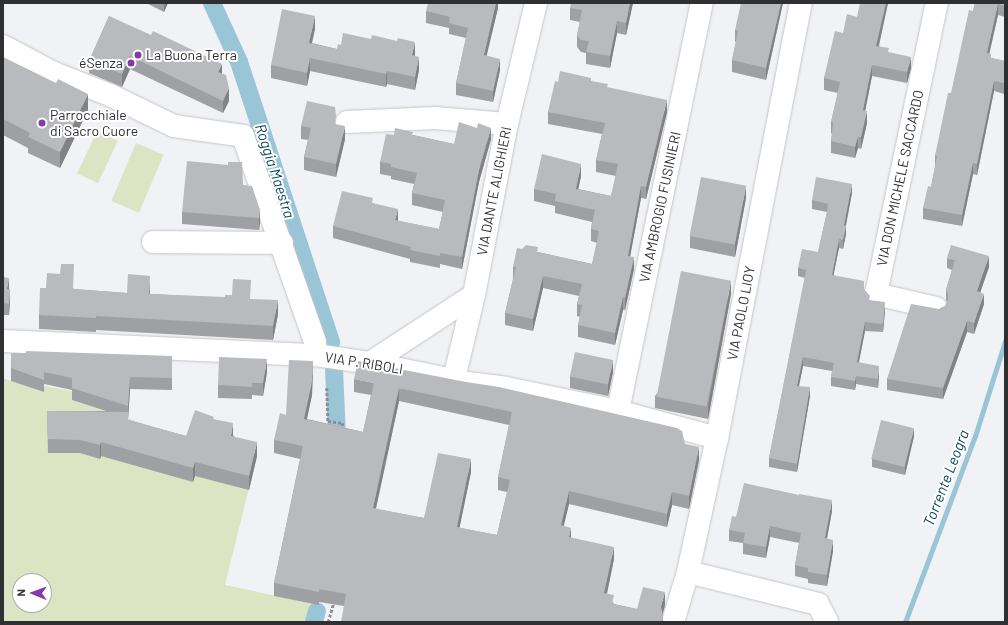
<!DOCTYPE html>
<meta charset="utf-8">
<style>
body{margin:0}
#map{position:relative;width:1008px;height:625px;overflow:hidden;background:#f1f2f6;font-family:Barlow,sans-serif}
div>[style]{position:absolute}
.green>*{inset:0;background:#dde4c3;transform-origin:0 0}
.stream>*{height:5px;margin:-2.5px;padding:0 2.5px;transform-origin:2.5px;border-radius:2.5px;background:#9ac5d6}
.canal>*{height:18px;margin:-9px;padding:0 9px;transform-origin:9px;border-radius:9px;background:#9ac5d6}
.path>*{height:2.5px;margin-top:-1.25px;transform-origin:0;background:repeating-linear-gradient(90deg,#8e8e91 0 3px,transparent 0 5px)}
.roads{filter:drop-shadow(0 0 1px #c3c5c8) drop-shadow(0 0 1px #c3c5c8)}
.minor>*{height:22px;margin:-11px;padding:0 11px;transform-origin:11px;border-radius:11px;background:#fff}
.wall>*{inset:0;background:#9ea0a3}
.shaded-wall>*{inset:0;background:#818284}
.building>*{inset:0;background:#b8babd;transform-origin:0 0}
.dots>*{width:11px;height:11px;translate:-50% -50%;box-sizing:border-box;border:2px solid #fff;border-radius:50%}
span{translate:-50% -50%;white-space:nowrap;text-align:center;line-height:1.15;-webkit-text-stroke:4px #fff;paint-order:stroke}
.poi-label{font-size:14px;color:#303032}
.left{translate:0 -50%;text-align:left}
.right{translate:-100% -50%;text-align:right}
.street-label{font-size:14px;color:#303032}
.water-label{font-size:15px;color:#0a4658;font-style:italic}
.frame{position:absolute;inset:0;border:4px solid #303032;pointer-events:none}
.north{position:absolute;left:12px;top:573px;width:40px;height:40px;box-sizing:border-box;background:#fff;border:1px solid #acacad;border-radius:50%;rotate:271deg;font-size:11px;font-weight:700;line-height:16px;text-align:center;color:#303032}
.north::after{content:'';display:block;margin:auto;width:14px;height:18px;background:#843aac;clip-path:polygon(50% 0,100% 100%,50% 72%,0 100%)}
</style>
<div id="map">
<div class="green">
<div style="left:97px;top:131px;width:23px;height:47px;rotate:25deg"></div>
<div style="left:136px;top:143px;width:30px;height:63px;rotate:23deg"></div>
<div style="clip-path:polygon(evenodd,3px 378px,44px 392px,44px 386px,72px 391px,72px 400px,209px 445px,257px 456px,225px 585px,319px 605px,313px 622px,3px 622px,3px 378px,20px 581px,44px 581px,44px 605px,20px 605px,20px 581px)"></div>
</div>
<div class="stream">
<div style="left:905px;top:622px;width:199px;rotate:-69.4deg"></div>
<div style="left:975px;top:436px;width:100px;rotate:-72.5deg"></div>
</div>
<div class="canal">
<div style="left:212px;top:3px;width:65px;rotate:65.4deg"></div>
<div style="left:239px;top:62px;width:295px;rotate:71.8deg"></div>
<div style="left:334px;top:370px;width:66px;rotate:87.4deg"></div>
<div style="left:314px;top:622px;width:11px;rotate:-75deg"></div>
</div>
<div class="path">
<div style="left:327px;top:388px;width:33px;rotate:88deg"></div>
<div style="left:328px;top:421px;width:15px;rotate:8deg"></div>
<div style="left:343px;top:423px;width:6px;rotate:99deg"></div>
<div style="left:328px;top:622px;width:22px;rotate:-74deg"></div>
</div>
<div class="roads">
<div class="minor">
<div style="left:3px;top:46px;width:58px;rotate:27.9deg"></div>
<div style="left:54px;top:73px;width:62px;rotate:21.6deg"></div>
<div style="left:112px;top:96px;width:69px;rotate:25.8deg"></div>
<div style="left:174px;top:126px;width:70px;rotate:8.2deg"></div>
<div style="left:243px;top:136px;width:218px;rotate:70.7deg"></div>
<div style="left:315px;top:342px;width:13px;rotate:86deg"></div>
<div style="left:347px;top:122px;width:88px;rotate:-2.6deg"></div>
<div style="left:435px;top:118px;width:72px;rotate:4.8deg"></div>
<div style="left:153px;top:242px;width:129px;rotate:0.4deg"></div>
<div style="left:936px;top:308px;width:62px;rotate:-166.9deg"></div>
<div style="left:876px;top:294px;width:297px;rotate:-78.2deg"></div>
<div style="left:3px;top:341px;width:313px;rotate:2.6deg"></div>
<div style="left:316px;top:355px;width:55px;rotate:8.4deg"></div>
<div style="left:370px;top:363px;width:100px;rotate:11.5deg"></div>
<div style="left:468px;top:383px;width:38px;rotate:7deg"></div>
<div style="left:506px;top:388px;width:114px;rotate:11.6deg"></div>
<div style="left:618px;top:411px;width:103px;rotate:15.3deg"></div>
<div style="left:370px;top:363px;width:124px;rotate:-33.2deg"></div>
<div style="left:454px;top:379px;width:86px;rotate:-76.6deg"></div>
<div style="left:474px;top:295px;width:174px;rotate:-79.1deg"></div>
<div style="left:507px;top:124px;width:124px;rotate:-76.5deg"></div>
<div style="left:618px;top:411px;width:417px;rotate:-78.4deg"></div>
<div style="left:688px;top:572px;width:134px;rotate:13.8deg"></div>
<div style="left:818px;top:604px;width:20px;rotate:63deg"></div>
<div style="left:673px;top:622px;width:52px;rotate:-73.3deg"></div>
<div style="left:688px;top:572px;width:137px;rotate:-77.8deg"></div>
<div style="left:717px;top:438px;width:443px;rotate:-79.1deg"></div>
</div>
</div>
<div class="wall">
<div style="clip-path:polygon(146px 3px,168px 3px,164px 12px)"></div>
<div style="clip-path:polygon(498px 3px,498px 8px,486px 56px,500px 70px,493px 102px,456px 95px,456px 83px,466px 38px,449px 34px,449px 28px,426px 23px,426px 11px)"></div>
<div style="clip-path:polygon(633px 3px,626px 35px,617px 33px,610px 68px,586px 64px,586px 53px,581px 52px,577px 47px,577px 35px,580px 22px,570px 20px,570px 8px)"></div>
<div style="clip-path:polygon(783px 3px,766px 80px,732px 72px,732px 60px,736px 42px,735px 42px,735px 30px)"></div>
<div style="clip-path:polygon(888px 3px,879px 46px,911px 68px,907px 83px,872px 76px,865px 111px,867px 123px,861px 149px,858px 148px,855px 158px,831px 153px,831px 141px,832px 134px,831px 133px,831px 122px,838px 93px,824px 90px,824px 78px,843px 33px,857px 17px)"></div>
<div style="clip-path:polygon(975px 3px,1005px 3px,1005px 17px,998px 15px,989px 53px,991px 58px,1005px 61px,1005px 91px,1004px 94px,994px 91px,977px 175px,973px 174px,962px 226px,923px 219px,923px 208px,931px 187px,935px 167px,935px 156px,973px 11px)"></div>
<div style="clip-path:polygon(109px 16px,222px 74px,229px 101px,223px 113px,130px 69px,122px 87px,89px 73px,89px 61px)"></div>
<div style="clip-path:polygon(315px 29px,312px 43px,337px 49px,415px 55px,414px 56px,419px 70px,415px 90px,387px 84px,386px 87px,310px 71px,307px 86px,271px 78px,271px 65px)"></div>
<div style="clip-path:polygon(3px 57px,88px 110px,60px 168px,28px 153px,28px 148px,3px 135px)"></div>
<div style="clip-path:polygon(591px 81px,667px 112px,646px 199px,641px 198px,630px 256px,634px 269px,625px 310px,623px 310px,615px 345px,578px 337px,578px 325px,580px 317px,577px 316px,577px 304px,579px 296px,543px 288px,533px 331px,505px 325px,505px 313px,513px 279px,513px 267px,538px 252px,592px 264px,597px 243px,591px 241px,591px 229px,592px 222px,555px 213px,555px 206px,534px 201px,534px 189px,581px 176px,578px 189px,611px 196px,616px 176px,596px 172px,596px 160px,602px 134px,548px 124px,548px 112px,558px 82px)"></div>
<div style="clip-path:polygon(336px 124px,345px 139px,336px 177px,304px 170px,304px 157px,308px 140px,301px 139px,301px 126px)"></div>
<div style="clip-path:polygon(394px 135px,413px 135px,454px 144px,491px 139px,479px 182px,462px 269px,440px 264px,440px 268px,410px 262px,410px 259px,333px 238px,333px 226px,373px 203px,398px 221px,439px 229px,443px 212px,412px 205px,412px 193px,414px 184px,391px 179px,391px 176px,380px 174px,380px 162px)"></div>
<div style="clip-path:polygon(243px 185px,260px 210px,260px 223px,259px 230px,182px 224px,182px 212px)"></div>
<div style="clip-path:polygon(852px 193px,846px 226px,846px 234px,843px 249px,839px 248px,833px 275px,864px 289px,870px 301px,885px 310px,883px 332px,865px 331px,859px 362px,879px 375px,878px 388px,856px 384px,855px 390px,831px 386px,831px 377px,832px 371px,803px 366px,799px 386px,810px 396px,797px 472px,769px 467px,769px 458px,805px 278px,798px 276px,798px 268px,818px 252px,827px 212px,812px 209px,812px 200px)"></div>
<div style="clip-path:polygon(746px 198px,735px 257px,690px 248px,690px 236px)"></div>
<div style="clip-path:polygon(947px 258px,989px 267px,980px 292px,984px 304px,974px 334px,967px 332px,943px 399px,887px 390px,887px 379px,939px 309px,945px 306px,947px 303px,946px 300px,946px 290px,952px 270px,947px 268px)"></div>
<div style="clip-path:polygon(60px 274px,74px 289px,127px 293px,150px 290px,150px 294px,251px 299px,278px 314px,273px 340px,96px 330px,96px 332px,39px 329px,39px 315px,46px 288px)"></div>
<div style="clip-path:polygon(3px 277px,9px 289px,10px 301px,9px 315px,3px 315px)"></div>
<div style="clip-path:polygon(731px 294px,708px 419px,655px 408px,655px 396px)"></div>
<div style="clip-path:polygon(11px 353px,172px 368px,172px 390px,130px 389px,128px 420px,186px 436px,214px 419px,257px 456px,249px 490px,195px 476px,193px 482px,101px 456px,100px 459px,80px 453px,48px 453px,47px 411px,106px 411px,72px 400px,72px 390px,44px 384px,44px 392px,11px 381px)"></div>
<div style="clip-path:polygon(267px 372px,263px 396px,252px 395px,252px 399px,218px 398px,218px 385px)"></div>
<div style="clip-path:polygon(613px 372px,608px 396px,570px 388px,570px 376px)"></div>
<div style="clip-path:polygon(evenodd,313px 374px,312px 395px,307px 419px,363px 432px,371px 395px,354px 392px,354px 379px,685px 444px,699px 460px,689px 509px,672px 505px,667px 527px,569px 504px,563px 526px,571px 538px,614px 559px,607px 594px,614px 604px,637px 609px,665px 605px,663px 613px,663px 622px,344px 606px,319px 602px,319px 605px,274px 596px,274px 583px,300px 459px,274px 453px,274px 440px,286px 415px,313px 374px,399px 401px,509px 425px,498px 477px,498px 490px,507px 492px,497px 535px,459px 528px,471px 472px,424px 518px,376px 509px,399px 401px)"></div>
<div style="clip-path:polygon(914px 436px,905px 475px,872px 467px,872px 459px)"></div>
<div style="clip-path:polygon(832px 511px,827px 538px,833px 551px,827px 586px,808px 583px,808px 579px,795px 576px,795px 565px,799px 543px,770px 537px,766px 558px,743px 554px,743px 543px,729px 541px,729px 530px,736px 517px)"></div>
</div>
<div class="shaded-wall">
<div style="clip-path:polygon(164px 3px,168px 3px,164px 12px)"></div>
<div style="clip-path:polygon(496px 3px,498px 3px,498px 8px,484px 67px,484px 55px)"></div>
<div style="clip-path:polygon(630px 3px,633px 3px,626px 35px,626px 23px)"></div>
<div style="clip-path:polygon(781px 3px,783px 3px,766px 80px,766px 68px)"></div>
<div style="clip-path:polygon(886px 3px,888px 3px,876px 57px,876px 46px)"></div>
<div style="clip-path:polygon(998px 4px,998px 15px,987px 64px,987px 53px)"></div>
<div style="clip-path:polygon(315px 16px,315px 29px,309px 55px,309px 43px)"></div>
<div style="clip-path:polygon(617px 21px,617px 33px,610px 68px,610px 56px)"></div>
<div style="clip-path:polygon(415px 42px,415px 55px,412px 68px,412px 55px)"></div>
<div style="clip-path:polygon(130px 56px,130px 69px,122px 87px,122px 74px)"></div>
<div style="clip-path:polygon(419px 57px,419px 70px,415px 90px,415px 77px)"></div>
<div style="clip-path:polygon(911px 57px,911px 68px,907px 83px,907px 72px)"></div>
<div style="clip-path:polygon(310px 58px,310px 71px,307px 86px,307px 73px)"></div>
<div style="clip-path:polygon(500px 59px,500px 70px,493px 102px,493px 91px)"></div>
<div style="clip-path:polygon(222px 64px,222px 77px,218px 72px)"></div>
<div style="clip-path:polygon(872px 65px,872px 76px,863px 122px,863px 110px)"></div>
<div style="clip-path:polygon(387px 71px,387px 84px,386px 87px,386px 74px)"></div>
<div style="clip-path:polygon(1005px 80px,1005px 91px,1004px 94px,1004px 83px)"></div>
<div style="clip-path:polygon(994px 81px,994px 91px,977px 175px,977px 164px)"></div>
<div style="clip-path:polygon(229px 88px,229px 101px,223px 113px,223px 101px)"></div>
<div style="clip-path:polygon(88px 94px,88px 110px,60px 168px,60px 152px)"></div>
<div style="clip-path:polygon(667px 100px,667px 112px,646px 199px,646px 187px)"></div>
<div style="clip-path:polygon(867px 111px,867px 123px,861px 149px,861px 137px)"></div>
<div style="clip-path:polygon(345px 126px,345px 139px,336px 177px,336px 164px)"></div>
<div style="clip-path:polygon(491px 128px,491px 139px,479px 182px,462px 269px,462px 257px,479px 170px)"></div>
<div style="clip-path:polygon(858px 137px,858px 148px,855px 158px,855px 147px)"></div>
<div style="clip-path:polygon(973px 163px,973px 174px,962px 226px,962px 215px)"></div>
<div style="clip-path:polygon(581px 164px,581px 176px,576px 201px,576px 189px)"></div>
<div style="clip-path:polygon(852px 184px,852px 193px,844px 234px,844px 225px)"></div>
<div style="clip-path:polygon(641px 186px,641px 198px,628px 268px,628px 256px)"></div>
<div style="clip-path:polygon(746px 186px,746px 198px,735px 257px,735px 244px)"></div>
<div style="clip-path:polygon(398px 209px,398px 221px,395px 220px)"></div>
<div style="clip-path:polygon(260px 210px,260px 223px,259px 230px,259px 218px)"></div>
<div style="clip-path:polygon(846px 226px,846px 234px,843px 249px,843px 240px)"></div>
<div style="clip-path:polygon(839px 239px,839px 248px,832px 283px,832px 275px)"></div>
<div style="clip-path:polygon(989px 256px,989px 267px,977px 302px,977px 291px)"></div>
<div style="clip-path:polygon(634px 257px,634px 269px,625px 310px,625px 298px)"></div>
<div style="clip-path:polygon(150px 276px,150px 290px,149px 308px,149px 294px)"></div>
<div style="clip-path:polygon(543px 276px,543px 288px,533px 331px,533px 319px)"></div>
<div style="clip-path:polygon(9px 278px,9px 289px,7px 289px)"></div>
<div style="clip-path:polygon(731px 281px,731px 294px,708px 419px,708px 406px)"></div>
<div style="clip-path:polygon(10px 289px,10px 301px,9px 315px,9px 304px)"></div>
<div style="clip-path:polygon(984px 294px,984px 304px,974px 334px,974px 323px)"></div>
<div style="clip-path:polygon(623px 297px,623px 310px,615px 345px,615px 333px)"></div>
<div style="clip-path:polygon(278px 300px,278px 314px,273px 340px,273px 326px)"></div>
<div style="clip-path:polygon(885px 302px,885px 310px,883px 332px,883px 324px)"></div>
<div style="clip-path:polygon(967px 321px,967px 332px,943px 399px,943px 388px)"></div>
<div style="clip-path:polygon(865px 322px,865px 331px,857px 371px,857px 362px)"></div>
<div style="clip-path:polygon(803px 357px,803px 366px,797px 395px,797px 386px)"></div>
<div style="clip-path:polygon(267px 359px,267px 372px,263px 396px,263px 383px)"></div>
<div style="clip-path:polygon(613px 360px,613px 372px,608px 396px,608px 384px)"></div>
<div style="clip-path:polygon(313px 361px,312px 395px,304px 432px,304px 419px)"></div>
<div style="clip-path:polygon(879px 366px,879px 375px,878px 388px,878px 379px)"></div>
<div style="clip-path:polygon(856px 376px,856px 384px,855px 390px,855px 381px)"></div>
<div style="clip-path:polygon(130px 377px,130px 389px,128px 419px,128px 406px)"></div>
<div style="clip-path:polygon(810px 387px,810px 396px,797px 472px,797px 464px)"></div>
<div style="clip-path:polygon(399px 388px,399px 401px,373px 521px,373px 508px)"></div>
<div style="clip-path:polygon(233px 423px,233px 436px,231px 436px)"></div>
<div style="clip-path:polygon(914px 428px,914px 436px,905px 475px,905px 466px)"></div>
<div style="clip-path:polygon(101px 442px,101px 456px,100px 459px,100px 445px)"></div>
<div style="clip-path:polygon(257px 442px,257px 456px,249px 490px,249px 476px)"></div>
<div style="clip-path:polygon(699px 447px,699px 460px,689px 509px,689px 496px)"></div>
<div style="clip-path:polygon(471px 459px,471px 472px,457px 540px,457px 527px)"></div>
<div style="clip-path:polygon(195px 462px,195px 476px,193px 482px,193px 468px)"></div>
<div style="clip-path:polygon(569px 491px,569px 504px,561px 538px,561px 525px)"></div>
<div style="clip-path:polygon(672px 492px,672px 505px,667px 527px,667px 514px)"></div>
<div style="clip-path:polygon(832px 500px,832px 511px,825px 549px,825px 538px)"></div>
<div style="clip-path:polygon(770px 526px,770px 537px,766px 558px,766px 547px)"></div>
<div style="clip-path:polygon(571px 528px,571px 540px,569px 537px)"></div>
<div style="clip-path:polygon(833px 540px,833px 551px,827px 586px,827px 575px)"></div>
<div style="clip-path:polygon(614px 547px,614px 559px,604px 606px,604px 593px)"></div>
<div style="clip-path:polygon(665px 592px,665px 605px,661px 619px,661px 606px)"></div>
</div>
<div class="building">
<div style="clip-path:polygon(428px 3px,496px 3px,484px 55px,500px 59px,493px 91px,456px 83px,468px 28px,449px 23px,450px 17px,426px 11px)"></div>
<div style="clip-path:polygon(571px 3px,630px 3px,626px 23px,617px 21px,610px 56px,586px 52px,589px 41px,581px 40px,577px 35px,582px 10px,570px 8px)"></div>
<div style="clip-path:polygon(741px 3px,781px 3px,766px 68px,732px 60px,738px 31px,735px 30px)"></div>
<div style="clip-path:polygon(860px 3px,886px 3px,876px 46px,889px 48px,888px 52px,911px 57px,907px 72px,872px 65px,863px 110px,867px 111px,861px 137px,858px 137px,855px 147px,831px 141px,833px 122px,831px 122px,840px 82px,824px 78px,835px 31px,843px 33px,847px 14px,857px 17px)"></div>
<div style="clip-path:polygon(975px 3px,1005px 3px,1005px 6px,998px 4px,987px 53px,991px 54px,991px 58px,1005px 61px,1005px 80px,1004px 83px,994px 81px,977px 164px,973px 163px,962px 215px,923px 208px,928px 186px,931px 187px,937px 156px,935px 156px,948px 93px,951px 93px,969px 10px,973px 11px)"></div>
<div style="clip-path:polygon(282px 9px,315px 16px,309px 43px,337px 49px,338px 44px,341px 45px,343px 33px,371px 39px,372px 35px,397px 41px,398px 38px,415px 42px,412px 55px,419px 57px,415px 77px,387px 71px,386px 74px,310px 58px,307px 73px,271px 65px)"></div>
<div style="clip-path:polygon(109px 16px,151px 35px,153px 31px,222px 64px,218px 72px,226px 75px,229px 88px,223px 101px,130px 56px,122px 74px,89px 61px)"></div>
<div style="clip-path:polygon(3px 57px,56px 83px,58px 79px,88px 94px,60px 152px,28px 137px,30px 133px,3px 119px)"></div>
<div style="clip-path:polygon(560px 71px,591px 78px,591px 81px,608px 84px,607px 87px,667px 100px,646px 187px,641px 186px,628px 256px,634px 257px,625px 298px,623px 297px,615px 333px,578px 325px,582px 305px,577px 304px,582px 284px,543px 276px,533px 319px,505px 313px,516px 267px,513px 267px,517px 248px,522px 249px,526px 245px,538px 247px,537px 252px,592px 264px,599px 231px,591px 229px,595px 210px,555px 201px,556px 194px,534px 189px,542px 154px,581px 164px,576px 189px,611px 196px,618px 164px,596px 160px,605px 123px,548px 112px,555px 81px,558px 82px)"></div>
<div style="clip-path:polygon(307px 101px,335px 107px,336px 116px,335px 124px,345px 126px,336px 164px,304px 157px,311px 128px,301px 126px)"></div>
<div style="clip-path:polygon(459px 122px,477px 128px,478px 123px,491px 128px,479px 170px,462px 257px,440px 253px,440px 256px,410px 250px,411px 247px,333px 226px,342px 191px,373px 198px,372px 203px,398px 209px,395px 220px,439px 229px,445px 200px,412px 193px,417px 173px,391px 167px,391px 164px,380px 162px,386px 134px,394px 135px,395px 128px,413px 132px,412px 135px,454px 144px)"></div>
<div style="clip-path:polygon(187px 161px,228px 165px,228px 162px,242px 162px,243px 185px,252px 186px,260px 210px,259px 218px,182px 212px)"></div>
<div style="left:701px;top:177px;width:46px;height:60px;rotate:11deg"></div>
<div style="clip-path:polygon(816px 177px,852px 184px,844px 225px,846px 226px,843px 240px,839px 239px,832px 275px,864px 281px,864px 289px,870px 296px,869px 300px,885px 302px,883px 324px,865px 322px,857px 362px,879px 366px,878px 379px,856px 376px,855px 381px,831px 377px,834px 363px,803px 357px,797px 386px,810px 387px,797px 464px,769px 458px,806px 270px,798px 268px,802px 249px,818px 252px,827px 212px,828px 204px,812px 200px)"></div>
<div style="clip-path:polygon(951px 245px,989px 256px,977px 291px,984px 294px,974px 323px,967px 321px,943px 388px,887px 379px,911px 304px,939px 309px,945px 306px,948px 300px,948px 294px,946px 290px,955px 260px,947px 258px)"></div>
<div style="clip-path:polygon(61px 264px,74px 264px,73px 289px,127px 293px,128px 274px,150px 276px,149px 294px,225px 297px,225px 295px,232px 295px,233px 279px,251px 280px,250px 299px,278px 300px,273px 326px,96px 316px,96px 318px,39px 315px,40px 288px,46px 288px,47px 273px,60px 274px)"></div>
<div style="left:681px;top:271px;width:51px;height:128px;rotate:11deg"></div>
<div style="clip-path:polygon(3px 277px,9px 278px,7px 289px,10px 289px,9px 304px,3px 303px)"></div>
<div style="clip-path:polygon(26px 351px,172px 356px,172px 378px,130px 377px,128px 406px,72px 388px,72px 378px,44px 372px,44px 380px,11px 368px,11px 353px,26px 353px)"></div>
<div style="left:575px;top:352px;width:39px;height:25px;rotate:12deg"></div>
<div style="clip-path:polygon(219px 357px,267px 359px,263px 383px,252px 383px,252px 387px,218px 385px)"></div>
<div style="clip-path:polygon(evenodd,289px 360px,313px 361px,312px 382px,304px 419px,363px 432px,374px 383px,354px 379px,358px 361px,466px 382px,499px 387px,677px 428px,682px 431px,685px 444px,699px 447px,689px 496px,672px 492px,667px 514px,569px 491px,561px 525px,571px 528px,569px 537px,614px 547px,604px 593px,614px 595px,612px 604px,637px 609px,643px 587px,665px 592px,661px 606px,663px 617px,662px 622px,341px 622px,346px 594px,319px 589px,319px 592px,274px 583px,303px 446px,274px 440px,280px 413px,286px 415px,289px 360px,399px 388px,512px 412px,498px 477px,510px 480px,497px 535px,457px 527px,471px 459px,438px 453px,424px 518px,373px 508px,399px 388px)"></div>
<div style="clip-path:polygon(195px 410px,214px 417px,213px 419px,233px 423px,231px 436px,257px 442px,249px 476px,195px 462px,193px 468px,101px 442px,100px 445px,80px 440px,48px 439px,47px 411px,128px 412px,128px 420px,186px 436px)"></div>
<div style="left:881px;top:420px;width:34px;height:40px;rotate:14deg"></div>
<div style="clip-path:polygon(744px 483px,799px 495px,799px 494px,832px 500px,825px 538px,833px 540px,827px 575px,808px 572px,808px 568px,795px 565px,801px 533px,770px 526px,766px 547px,743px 543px,745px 533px,729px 530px,732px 516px,736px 517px)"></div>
</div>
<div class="dots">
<div style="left:138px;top:55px;background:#843aac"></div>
<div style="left:131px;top:63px;background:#843aac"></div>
<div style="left:42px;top:123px;background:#843aac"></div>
</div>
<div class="poi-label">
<span class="left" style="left:146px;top:55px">La Buona Terra</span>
<span class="right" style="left:123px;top:63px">éSenza</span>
<span class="left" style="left:50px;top:123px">Parrocchiale<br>di Sacro Cuore</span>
</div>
<div class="street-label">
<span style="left:900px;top:178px;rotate:-78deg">VIA DON MICHELE SACCARDO</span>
<span style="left:494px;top:191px;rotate:-79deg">VIA DANTE ALIGHIERI</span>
<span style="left:660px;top:207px;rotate:-78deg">VIA AMBROGIO FUSINIERI</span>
<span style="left:741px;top:313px;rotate:-79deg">VIA PAOLO LIOY</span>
<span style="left:364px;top:363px;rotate:9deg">VIA P. RIBOLI</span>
</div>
<div class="water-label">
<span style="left:275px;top:171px;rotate:72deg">Roggia Maestra</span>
<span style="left:946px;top:478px;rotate:-69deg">Torrente Leogra</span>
</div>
<div class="frame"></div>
<div class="north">N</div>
</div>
